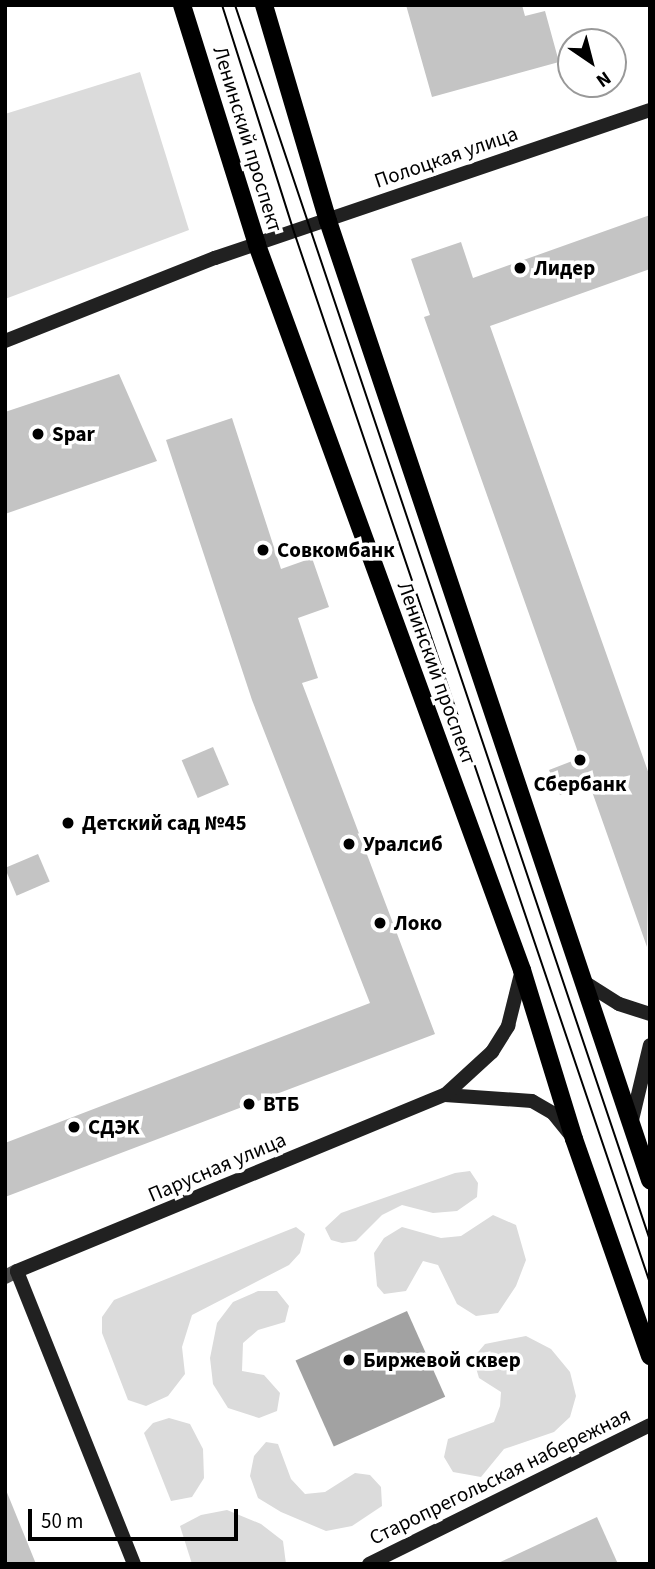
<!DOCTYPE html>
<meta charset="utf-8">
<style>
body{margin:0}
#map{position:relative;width:655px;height:1569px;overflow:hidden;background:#fff;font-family:"Source Sans 3",sans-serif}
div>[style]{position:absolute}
.green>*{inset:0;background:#dbdbdb}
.water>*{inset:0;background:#a2a2a2;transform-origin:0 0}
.building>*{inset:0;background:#c4c4c4;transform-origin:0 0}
.street>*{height:14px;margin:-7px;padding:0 7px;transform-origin:7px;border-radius:7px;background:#545454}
.secondary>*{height:14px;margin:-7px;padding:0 7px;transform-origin:7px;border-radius:7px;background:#212121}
.primary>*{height:18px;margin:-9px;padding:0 9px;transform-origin:9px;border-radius:9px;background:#000}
.tram>*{height:2px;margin:-1px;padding:0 1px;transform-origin:1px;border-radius:1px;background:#000}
.dots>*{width:19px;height:19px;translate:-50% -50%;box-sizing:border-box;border:4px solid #fff;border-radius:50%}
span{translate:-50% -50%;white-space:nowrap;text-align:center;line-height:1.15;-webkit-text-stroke:7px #fff;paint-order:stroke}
.street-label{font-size:21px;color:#000}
.poi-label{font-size:21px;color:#000;font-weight:700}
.left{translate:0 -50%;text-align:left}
.frame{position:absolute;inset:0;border:7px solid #000;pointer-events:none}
.north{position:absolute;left:557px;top:28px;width:70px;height:70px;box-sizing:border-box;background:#fff;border:2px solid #999;border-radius:50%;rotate:145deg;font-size:19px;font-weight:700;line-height:28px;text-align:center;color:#000}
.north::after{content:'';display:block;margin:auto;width:24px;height:32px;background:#000;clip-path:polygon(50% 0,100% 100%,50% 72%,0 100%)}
.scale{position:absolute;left:28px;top:1509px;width:210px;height:32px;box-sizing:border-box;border:4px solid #000;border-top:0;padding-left:9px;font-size:21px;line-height:24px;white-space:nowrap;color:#000;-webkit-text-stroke:5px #fff;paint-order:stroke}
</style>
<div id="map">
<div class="green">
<div style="clip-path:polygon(140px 72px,189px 230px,5px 299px,5px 114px)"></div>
<div style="clip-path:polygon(470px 1171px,478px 1183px,477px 1197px,457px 1211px,433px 1213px,402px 1205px,382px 1215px,356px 1241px,342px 1243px,331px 1240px,325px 1228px,341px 1213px,455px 1173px)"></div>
<div style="clip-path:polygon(493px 1215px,516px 1225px,526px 1260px,516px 1286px,498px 1313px,476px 1316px,457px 1304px,438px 1265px,423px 1261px,406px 1291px,384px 1294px,377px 1286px,374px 1253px,384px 1238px,402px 1227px,441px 1238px,461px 1236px)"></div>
<div style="clip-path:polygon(296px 1227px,305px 1234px,300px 1253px,289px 1265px,192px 1315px,182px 1347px,185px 1374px,168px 1396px,146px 1406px,128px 1400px,102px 1333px,102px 1317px,114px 1300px)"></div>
<div style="clip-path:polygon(258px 1291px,277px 1291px,289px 1306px,285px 1322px,258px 1330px,243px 1343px,242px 1371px,264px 1375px,280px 1393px,277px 1411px,259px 1418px,228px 1408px,213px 1384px,210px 1358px,217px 1323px,233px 1302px)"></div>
<div style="clip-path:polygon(526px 1336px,551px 1349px,570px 1372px,576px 1396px,570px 1417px,554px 1432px,504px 1449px,481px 1477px,453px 1472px,444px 1457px,448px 1439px,494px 1422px,500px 1406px,501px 1392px,479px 1378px,473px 1358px,485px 1344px)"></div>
<div style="clip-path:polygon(169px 1418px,190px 1424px,203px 1449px,204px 1478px,192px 1497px,171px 1501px,144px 1433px,153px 1423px)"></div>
<div style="clip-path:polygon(266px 1442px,278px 1444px,291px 1479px,305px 1494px,325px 1492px,355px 1473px,370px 1475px,381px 1487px,382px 1506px,352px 1526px,326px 1531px,281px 1512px,258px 1498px,250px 1476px,254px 1456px)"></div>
<div style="clip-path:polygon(227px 1510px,261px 1524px,283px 1541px,286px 1564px,192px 1564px,180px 1526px,201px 1515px)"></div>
</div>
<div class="water">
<div style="left:407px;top:1311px;width:94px;height:122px;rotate:66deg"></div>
</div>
<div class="building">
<div style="clip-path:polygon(406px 5px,522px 5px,525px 16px,545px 11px,559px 62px,432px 97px)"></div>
<div style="clip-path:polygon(650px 215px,650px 269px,490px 326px,650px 777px,647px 947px,589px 783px,560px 795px,549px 770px,580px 758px,424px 317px,430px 315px,411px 259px,461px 242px,473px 278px)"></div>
<div style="clip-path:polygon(119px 374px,157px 461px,5px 514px,5px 412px)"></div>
<div style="clip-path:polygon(232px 418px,281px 569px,312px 558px,329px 607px,298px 618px,318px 678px,302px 683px,435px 1034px,5px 1197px,5px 1143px,370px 1003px,252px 700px,166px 440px)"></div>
<div style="left:213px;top:747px;width:41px;height:34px;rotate:67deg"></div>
<div style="left:38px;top:854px;width:30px;height:36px;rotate:67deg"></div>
<div style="clip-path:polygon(6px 1490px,36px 1564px,5px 1564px)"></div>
<div style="clip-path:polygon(597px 1517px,618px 1564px,496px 1564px)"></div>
</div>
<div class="street">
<div style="left:5px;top:1277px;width:13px;rotate:-27deg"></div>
</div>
<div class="secondary">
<div style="left:5px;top:341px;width:226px;rotate:-21.6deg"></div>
<div style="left:215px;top:258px;width:459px;rotate:-18.8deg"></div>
<div style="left:584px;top:982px;width:41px;rotate:32.2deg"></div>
<div style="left:619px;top:1004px;width:33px;rotate:18deg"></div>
<div style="left:445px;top:1095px;width:87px;rotate:3.9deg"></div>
<div style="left:532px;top:1101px;width:24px;rotate:30deg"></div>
<div style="left:553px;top:1113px;width:27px;rotate:51deg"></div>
<div style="left:631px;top:1124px;width:81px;rotate:-76.5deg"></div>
<div style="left:134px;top:1564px;width:315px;rotate:-111.8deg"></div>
<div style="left:17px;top:1271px;width:463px;rotate:-22.4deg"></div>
<div style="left:445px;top:1095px;width:64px;rotate:-42.5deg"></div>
<div style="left:492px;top:1052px;width:31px;rotate:-58deg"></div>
<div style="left:508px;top:1026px;width:58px;rotate:-76deg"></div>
<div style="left:369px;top:1564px;width:313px;rotate:-26.3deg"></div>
</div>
<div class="primary">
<div style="left:182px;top:5px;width:251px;rotate:72.6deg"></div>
<div style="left:257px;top:245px;width:772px;rotate:69.92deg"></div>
<div style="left:522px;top:970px;width:177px;rotate:72.9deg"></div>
<div style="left:574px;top:1139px;width:230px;rotate:70.7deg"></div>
<div style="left:264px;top:5px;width:225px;rotate:73.5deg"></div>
<div style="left:328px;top:221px;width:1012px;rotate:71.44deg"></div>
</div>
<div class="tram">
<div style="left:222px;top:5px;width:238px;rotate:72.4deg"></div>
<div style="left:294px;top:232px;width:1110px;rotate:71.29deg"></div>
<div style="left:235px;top:5px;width:1303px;rotate:71.43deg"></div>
</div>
<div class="dots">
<div style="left:520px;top:268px;background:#000"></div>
<div style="left:38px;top:434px;background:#000"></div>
<div style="left:263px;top:550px;background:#000"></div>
<div style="left:580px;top:760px;background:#000"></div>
<div style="left:68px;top:823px;background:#000"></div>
<div style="left:349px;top:844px;background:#000"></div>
<div style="left:380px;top:923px;background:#000"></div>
<div style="left:249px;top:1104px;background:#000"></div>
<div style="left:74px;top:1127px;background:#000"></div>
<div style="left:349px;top:1360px;background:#000"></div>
</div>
<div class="street-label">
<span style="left:248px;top:139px;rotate:73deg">Ленинский проспект</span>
<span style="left:446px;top:157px;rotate:-19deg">Полоцкая улица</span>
<span style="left:437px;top:673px;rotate:70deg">Ленинский проспект</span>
<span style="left:217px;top:1167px;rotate:-23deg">Парусная улица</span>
<span style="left:500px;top:1476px;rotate:-26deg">Старопрегольская набережная</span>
</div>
<div class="poi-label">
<span class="left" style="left:534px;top:268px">Лидер</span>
<span class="left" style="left:52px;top:434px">Spar</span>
<span class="left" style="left:277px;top:550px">Совкомбанк</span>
<span style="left:580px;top:784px">Сбербанк</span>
<span class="left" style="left:82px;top:823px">Детский сад №45</span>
<span class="left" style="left:363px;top:844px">Уралсиб</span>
<span class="left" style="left:394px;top:923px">Локо</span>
<span class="left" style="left:263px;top:1104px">ВТБ</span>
<span class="left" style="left:88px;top:1127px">СДЭК</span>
<span class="left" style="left:363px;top:1360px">Биржевой сквер</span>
</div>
<div class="frame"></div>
<div class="north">N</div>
<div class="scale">50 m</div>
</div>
